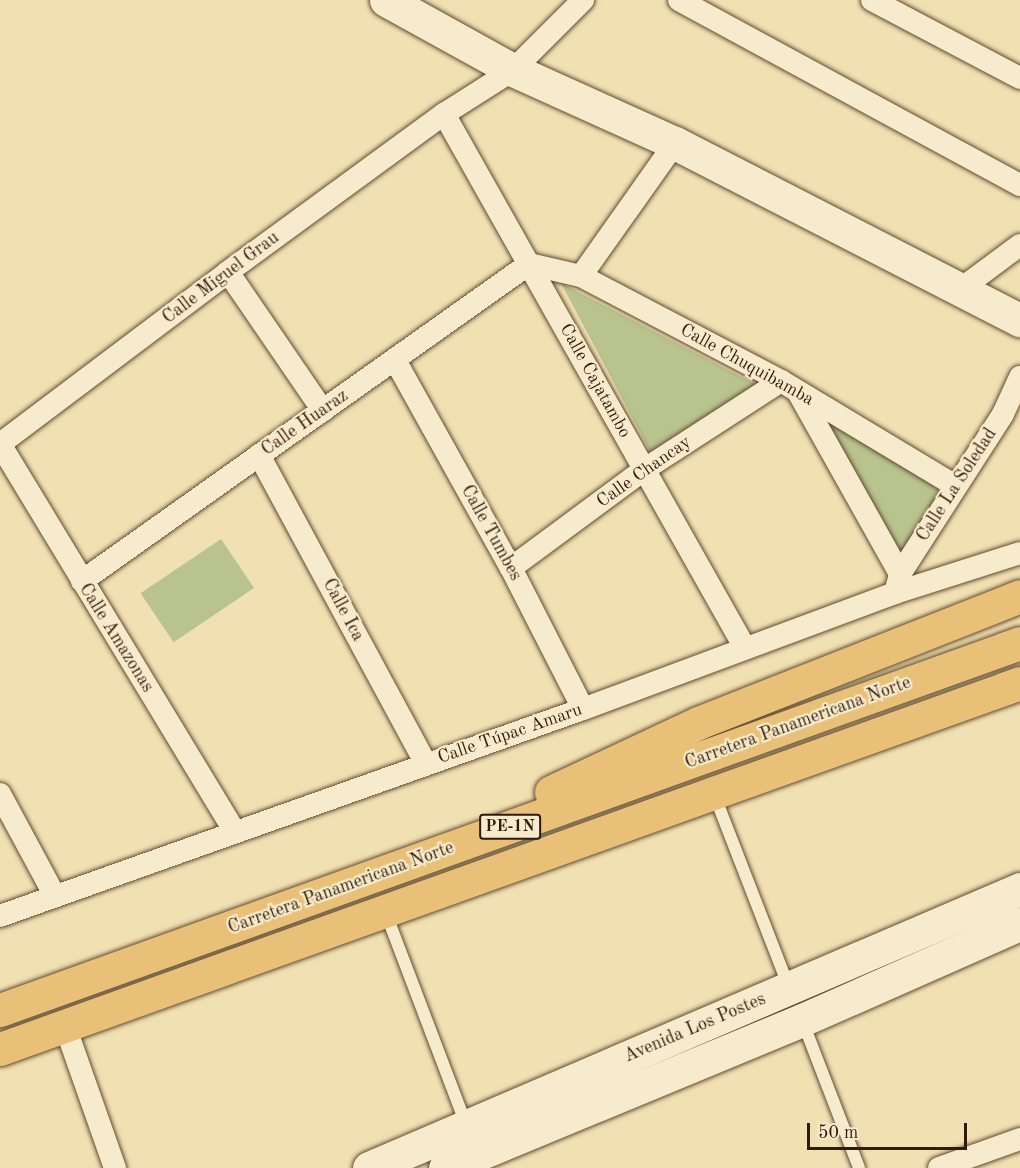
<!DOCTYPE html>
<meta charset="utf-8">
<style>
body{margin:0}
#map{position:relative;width:1020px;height:1168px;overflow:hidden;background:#f1e0b1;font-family:"Old Standard TT",serif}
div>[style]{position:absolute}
.green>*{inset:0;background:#b8c38d;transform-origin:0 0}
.roads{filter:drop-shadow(0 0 2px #624b32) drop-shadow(0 0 2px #624b32)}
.lane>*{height:12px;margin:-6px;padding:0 6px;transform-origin:6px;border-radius:6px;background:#f6ebcc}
.street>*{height:22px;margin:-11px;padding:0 11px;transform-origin:11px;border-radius:11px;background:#f6ebcc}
.secondary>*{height:33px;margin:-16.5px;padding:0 16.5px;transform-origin:16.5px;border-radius:16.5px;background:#f6ebcc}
.highway>*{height:33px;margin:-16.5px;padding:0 16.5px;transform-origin:16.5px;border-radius:16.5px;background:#e8c078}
span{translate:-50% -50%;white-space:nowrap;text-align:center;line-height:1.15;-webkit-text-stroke:4.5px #f6ebcc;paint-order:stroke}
.shield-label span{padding:2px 4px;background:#f6ebcc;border:2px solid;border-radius:4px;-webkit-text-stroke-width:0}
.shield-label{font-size:16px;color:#331907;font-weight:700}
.street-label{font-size:18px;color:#331907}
.scale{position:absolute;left:807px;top:1123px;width:160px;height:27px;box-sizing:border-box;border:3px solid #331907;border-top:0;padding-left:8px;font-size:18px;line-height:21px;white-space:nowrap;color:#331907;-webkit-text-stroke:4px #f6ebcc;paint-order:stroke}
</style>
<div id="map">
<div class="green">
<div style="clip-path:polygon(561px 283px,759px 386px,652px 455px)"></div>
<div style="clip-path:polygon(826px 422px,943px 487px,904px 553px,894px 553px)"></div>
<div style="left:221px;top:539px;width:59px;height:97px;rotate:56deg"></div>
</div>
<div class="roads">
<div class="lane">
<div style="left:714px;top:794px;width:207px;rotate:68.8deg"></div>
<div style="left:385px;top:911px;width:228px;rotate:69.2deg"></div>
<div style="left:802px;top:1020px;width:159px;rotate:68.9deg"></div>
</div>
<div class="street">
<div style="left:679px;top:0;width:388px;rotate:28.5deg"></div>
<div style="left:872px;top:0;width:167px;rotate:27.8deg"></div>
<div style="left:444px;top:114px;width:613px;rotate:60.59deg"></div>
<div style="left:228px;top:272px;width:168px;rotate:55.6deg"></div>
<div style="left:581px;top:276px;width:163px;rotate:-54.7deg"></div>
<div style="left:962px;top:288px;width:72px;rotate:-36.6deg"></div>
<div style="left:395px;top:360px;width:238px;rotate:60.9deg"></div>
<div style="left:511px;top:568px;width:158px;rotate:62.9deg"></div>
<div style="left:798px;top:392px;width:209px;rotate:60.7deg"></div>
<div style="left:0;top:444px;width:286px;rotate:-37deg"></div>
<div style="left:228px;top:272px;width:268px;rotate:-36.2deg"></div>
<div style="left:444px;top:114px;width:82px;rotate:-32.5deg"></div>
<div style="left:513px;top:70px;width:99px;rotate:-45deg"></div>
<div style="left:0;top:444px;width:451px;rotate:58.8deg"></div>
<div style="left:259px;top:455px;width:351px;rotate:61.6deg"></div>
<div style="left:511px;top:568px;width:167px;rotate:-36.5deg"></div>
<div style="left:645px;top:469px;width:162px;rotate:-32.9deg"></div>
<div style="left:82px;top:581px;width:548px;rotate:-35.34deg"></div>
<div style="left:529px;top:264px;width:53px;rotate:13deg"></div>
<div style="left:581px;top:276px;width:226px;rotate:27.7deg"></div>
<div style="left:781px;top:381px;width:204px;rotate:31deg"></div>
<div style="left:895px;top:593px;width:20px;rotate:-75deg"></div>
<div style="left:900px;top:574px;width:190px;rotate:-57.2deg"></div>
<div style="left:1003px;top:414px;width:41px;rotate:-65.3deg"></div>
<div style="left:0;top:794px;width:116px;rotate:61.7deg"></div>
<div style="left:0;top:916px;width:619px;rotate:-19.55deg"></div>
<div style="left:583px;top:709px;width:333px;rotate:-20.4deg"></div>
<div style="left:895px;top:593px;width:131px;rotate:-17.7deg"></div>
<div style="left:65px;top:1026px;width:151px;rotate:70.6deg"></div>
<div style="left:939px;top:1168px;width:86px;rotate:-19.7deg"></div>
</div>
<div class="secondary">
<div style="left:386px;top:0;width:145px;rotate:28.9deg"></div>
<div style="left:513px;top:70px;width:178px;rotate:24.3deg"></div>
<div style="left:675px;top:143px;width:388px;rotate:27.2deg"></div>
<div style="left:369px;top:1168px;width:708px;rotate:-23.2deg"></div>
<div style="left:445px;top:1168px;width:386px;rotate:-22.5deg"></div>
<div style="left:802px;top:1020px;width:238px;rotate:-23.8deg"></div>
</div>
<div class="highway">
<div style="left:551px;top:792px;width:162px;rotate:-25.1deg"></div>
<div style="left:698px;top:723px;width:346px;rotate:-21.5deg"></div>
<div style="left:0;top:1010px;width:1084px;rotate:-19.79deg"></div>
<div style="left:0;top:1049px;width:1084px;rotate:-19.74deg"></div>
</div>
</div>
<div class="shield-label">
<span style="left:510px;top:827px">PE-1N</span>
</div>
<div class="street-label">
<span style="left:221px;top:278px;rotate:-37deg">Calle Miguel Grau</span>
<span style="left:747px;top:365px;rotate:29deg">Calle Chuquibamba</span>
<span style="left:595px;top:381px;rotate:61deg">Calle Cajatambo</span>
<span style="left:305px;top:423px;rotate:-35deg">Calle Huaraz</span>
<span style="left:644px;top:472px;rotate:-35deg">Calle Chancay</span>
<span style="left:957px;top:485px;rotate:-57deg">Calle La Soledad</span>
<span style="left:491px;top:533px;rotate:61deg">Calle Tumbes</span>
<span style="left:343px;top:610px;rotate:62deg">Calle Ica</span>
<span style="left:116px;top:638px;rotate:58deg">Calle Amazonas</span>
<span style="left:798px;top:723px;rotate:-20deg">Carretera Panamericana Norte</span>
<span style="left:510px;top:734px;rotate:-19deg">Calle Túpac Amaru</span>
<span style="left:341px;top:888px;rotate:-20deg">Carretera Panamericana Norte</span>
<span style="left:695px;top:1028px;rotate:-23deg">Avenida Los Postes</span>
</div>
<div class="scale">50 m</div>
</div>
